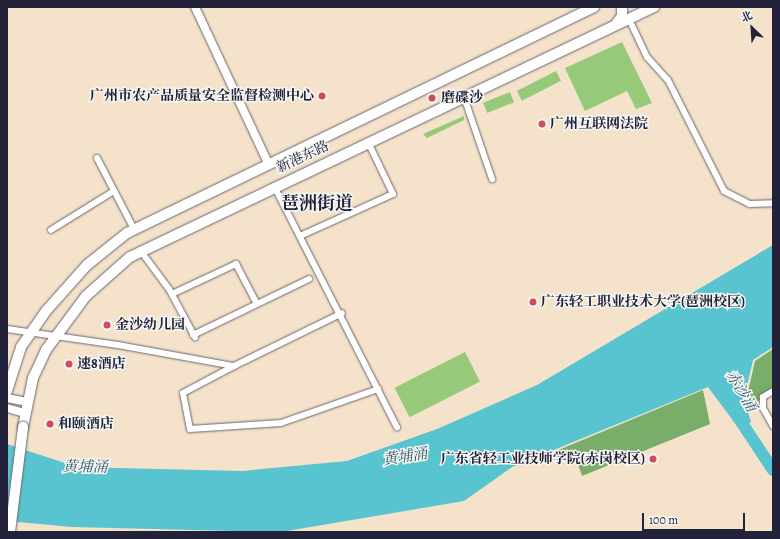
<!DOCTYPE html>
<meta charset="utf-8">
<style>
body{margin:0}
#map{position:relative;width:780px;height:539px;overflow:hidden;background:#f4e2ca;font-family:Alegreya,"Noto Serif SC",serif}
div>[style]{position:absolute}
.green>*{inset:0;background:#96ca7a;transform-origin:0 0}
.forest>*{inset:0;background:#78ae6a}
.water>*{inset:0;background:#58c4cf}
.river>*{height:12px;margin:-6px;padding:0 6px;transform-origin:6px;border-radius:6px;background:#58c4cf}
.roads{filter:drop-shadow(0 0 1px #6c656d) drop-shadow(0 0 1px #6c656d)}
.minor>*{height:6px;margin:-3px;padding:0 3px;transform-origin:3px;border-radius:3px;background:#fff}
.tertiary>*{height:8px;margin:-4px;padding:0 4px;transform-origin:4px;border-radius:4px;background:#fff}
.primary>*{height:10px;margin:-5px;padding:0 5px;transform-origin:5px;border-radius:5px;background:#fff}
.bridges{filter:drop-shadow(0 0 1px #6c656d) drop-shadow(0 0 1px #6c656d)}
.primary-bridge>*{height:10px;margin:-5px;padding:0 5px;transform-origin:5px;border-radius:5px;background:#fff}
.dots>*{width:11px;height:11px;translate:-50% -50%;box-sizing:border-box;border:2px solid #f6f6f2;border-radius:50%}
span{translate:-50% -50%;white-space:nowrap;text-align:center;line-height:1.15;-webkit-text-stroke:3px #f6f6f2;paint-order:stroke}
.poi-label{font-size:14px;color:#22223b;font-weight:700}
.right{translate:-100% -50%;text-align:right}
.left{translate:0 -50%;text-align:left}
.street-label{font-size:14px;color:#22223b}
.water-label{font-size:15px;color:#355b6f;font-style:italic}
.district-label{font-size:18px;color:#22223b;font-weight:700}
.frame{position:absolute;inset:0;border:8px solid #22223b;pointer-events:none}
.north{position:absolute;left:732px;top:8px;width:40px;height:40px;-webkit-text-stroke:3px #f6f6f2;paint-order:stroke;rotate:335deg;font-size:11px;font-weight:700;line-height:16px;text-align:center;color:#22223b}
.north::after{content:'';display:block;margin:auto;width:14px;height:18px;background:#22223b;clip-path:polygon(50% 0,100% 100%,50% 72%,0 100%)}
.scale{position:absolute;left:642px;top:513px;width:103px;height:18px;box-sizing:border-box;border:2px solid #22223b;border-top:0;padding-left:5px;font-size:12px;line-height:14px;white-space:nowrap;color:#22223b;-webkit-text-stroke:3px #f6f6f2;paint-order:stroke}
</style>
<div id="map">
<div class="green">
<div style="clip-path:polygon(622px 42px,652px 103px,636px 109px,627px 91px,585px 111px,565px 68px)"></div>
<div style="left:556px;top:71px;width:11px;height:44px;rotate:63deg"></div>
<div style="left:510px;top:92px;width:11px;height:29px;rotate:68deg"></div>
<div style="clip-path:polygon(464px 116px,464px 120px,427px 138px,423px 134px)"></div>
<div style="left:465px;top:352px;width:33px;height:79px;rotate:63deg"></div>
</div>
<div class="forest">
<div style="clip-path:polygon(773px 349px,773px 389px,757px 402px,750px 402px,747px 396px,755px 361px)"></div>
<div style="clip-path:polygon(703px 390px,710px 424px,582px 476px,577px 461px,556px 451px)"></div>
</div>
<div class="water">
<div style="clip-path:polygon(773px 245px,773px 347px,753px 360px,744px 399px,751px 422px,740px 430px,708px 387px,512px 467px,464px 501px,281px 532px,72px 527px,7px 521px,7px 444px,77px 467px,242px 471px,347px 461px,437px 429px,537px 385px)"></div>
</div>
<div class="river">
<div style="left:736px;top:414px;width:67px;rotate:56.5deg"></div>
</div>
<div class="roads">
<div class="minor">
<div style="left:629px;top:19px;width:42px;rotate:64.7deg"></div>
<div style="left:647px;top:57px;width:31px;rotate:48deg"></div>
<div style="left:668px;top:80px;width:124px;rotate:63.2deg"></div>
<div style="left:724px;top:191px;width:29px;rotate:27deg"></div>
<div style="left:750px;top:204px;width:23px;rotate:-2deg"></div>
<div style="left:464px;top:97px;width:87px;rotate:71.1deg"></div>
<div style="left:97px;top:158px;width:80px;rotate:62.5deg"></div>
<div style="left:274px;top:186px;width:271px;rotate:63deg"></div>
<div style="left:51px;top:230px;width:74px;rotate:-31.8deg"></div>
<div style="left:300px;top:236px;width:102px;rotate:-24.3deg"></div>
<div style="left:393px;top:194px;width:58px;rotate:-115.7deg"></div>
<div style="left:140px;top:250px;width:49px;rotate:53.4deg"></div>
<div style="left:169px;top:289px;width:55px;rotate:61.6deg"></div>
<div style="left:172px;top:294px;width:71px;rotate:-25.1deg"></div>
<div style="left:236px;top:264px;width:45px;rotate:62.3deg"></div>
<div style="left:7px;top:329px;width:112px;rotate:8.2deg"></div>
<div style="left:118px;top:345px;width:118px;rotate:10.3deg"></div>
<div style="left:234px;top:366px;width:120px;rotate:-26.1deg"></div>
<div style="left:193px;top:335px;width:129px;rotate:-25.8deg"></div>
<div style="left:234px;top:366px;width:58px;rotate:152.1deg"></div>
<div style="left:183px;top:393px;width:37px;rotate:79deg"></div>
<div style="left:190px;top:429px;width:91px;rotate:-3.8deg"></div>
<div style="left:281px;top:423px;width:103px;rotate:-19.3deg"></div>
<div style="left:773px;top:391px;width:12px;rotate:149deg"></div>
<div style="left:763px;top:397px;width:11px;rotate:90deg"></div>
<div style="left:763px;top:408px;width:21px;rotate:61deg"></div>
</div>
<div class="tertiary">
<div style="left:195px;top:7px;width:172px;rotate:64.9deg"></div>
<div style="left:7px;top:398px;width:20px;rotate:11deg"></div>
<div style="left:7px;top:408px;width:19px;rotate:16deg"></div>
</div>
<div class="primary">
<div style="left:616px;top:24px;width:10px;rotate:-53deg"></div>
<div style="left:622px;top:16px;width:9px;rotate:-90deg"></div>
<div style="left:7px;top:391px;width:46px;rotate:-72.3deg"></div>
<div style="left:21px;top:347px;width:44px;rotate:-55.2deg"></div>
<div style="left:46px;top:311px;width:62px;rotate:-48.3deg"></div>
<div style="left:87px;top:265px;width:51px;rotate:-38.7deg"></div>
<div style="left:127px;top:233px;width:519px;rotate:-25.82deg"></div>
<div style="left:23px;top:427px;width:50px;rotate:-78.5deg"></div>
<div style="left:33px;top:378px;width:31px;rotate:-65deg"></div>
<div style="left:46px;top:350px;width:67px;rotate:-53.5deg"></div>
<div style="left:86px;top:296px;width:59px;rotate:-41.6deg"></div>
<div style="left:130px;top:257px;width:581px;rotate:-25.51deg"></div>
</div>
</div>
<div class="bridges">
<div class="primary-bridge">
<div style="left:10px;top:532px;width:106px;rotate:-82.9deg"></div>
</div>
</div>
<div class="dots">
<div style="left:322px;top:96px;background:#d1495b"></div>
<div style="left:432px;top:98px;background:#d1495b"></div>
<div style="left:542px;top:124px;background:#d1495b"></div>
<div style="left:533px;top:302px;background:#d1495b"></div>
<div style="left:107px;top:325px;background:#d1495b"></div>
<div style="left:69px;top:364px;background:#d1495b"></div>
<div style="left:50px;top:424px;background:#d1495b"></div>
<div style="left:653px;top:459px;background:#d1495b"></div>
</div>
<div class="poi-label">
<span class="right" style="left:314px;top:96px">广州市农产品质量安全监督检测中心</span>
<span class="left" style="left:441px;top:98px">磨碟沙</span>
<span class="left" style="left:550px;top:124px">广州互联网法院</span>
<span class="left" style="left:541px;top:302px">广东轻工职业技术大学(琶洲校区)</span>
<span class="left" style="left:115px;top:325px">金沙幼儿园</span>
<span class="left" style="left:77px;top:364px">速8酒店</span>
<span class="left" style="left:58px;top:424px">和颐酒店</span>
<span class="right" style="left:645px;top:459px">广东省轻工业技师学院(赤岗校区)</span>
</div>
<div class="street-label">
<span style="left:303px;top:157px;rotate:-25deg">新港东路</span>
</div>
<div class="water-label">
<span style="left:741px;top:391px;rotate:59deg">赤沙涌</span>
<span style="left:405px;top:457px;rotate:-9deg">黄埔涌</span>
<span style="left:85px;top:467px;rotate:1deg">黄埔涌</span>
</div>
<div class="district-label">
<span style="left:317px;top:203px">琶洲街道</span>
</div>
<div class="frame"></div>
<div class="north">北</div>
<div class="scale">100 m</div>
</div>
